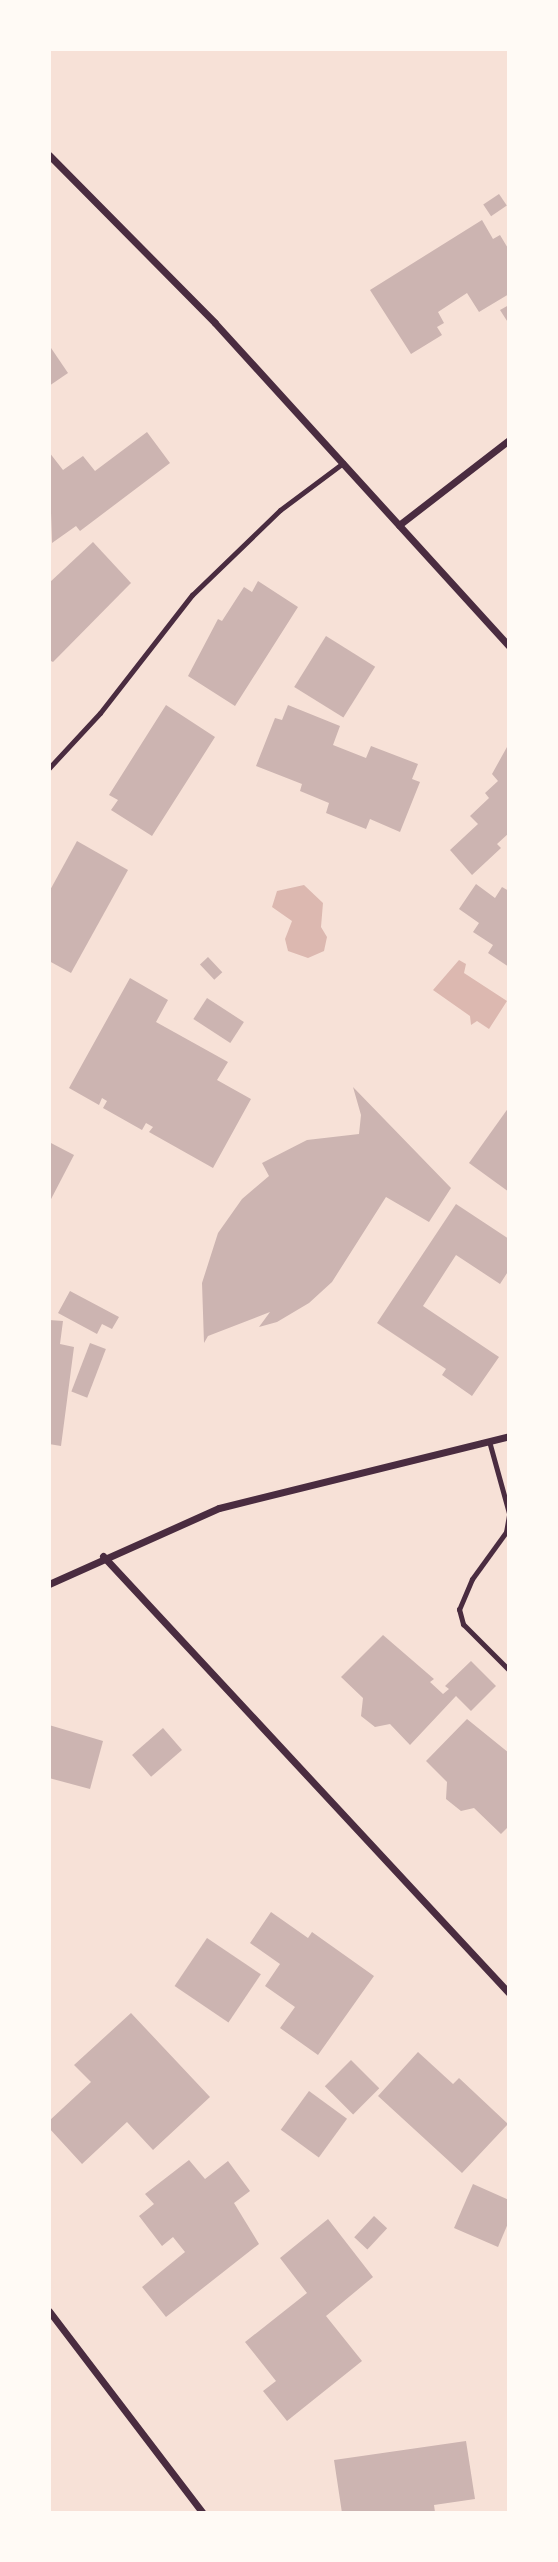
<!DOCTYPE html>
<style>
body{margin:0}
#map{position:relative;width:558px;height:2562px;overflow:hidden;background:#f7e1d7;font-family:"Archivo Narrow",sans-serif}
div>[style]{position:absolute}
.water>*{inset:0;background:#dcb8b0}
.building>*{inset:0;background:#ccb4b1;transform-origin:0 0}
.service>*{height:5px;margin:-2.5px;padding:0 2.5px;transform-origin:2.5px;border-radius:2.5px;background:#4a2c40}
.minor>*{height:7px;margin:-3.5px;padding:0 3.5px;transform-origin:3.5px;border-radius:3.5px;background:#4a2c40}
span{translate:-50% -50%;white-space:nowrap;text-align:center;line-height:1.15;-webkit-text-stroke:6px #fffaf5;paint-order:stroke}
.frame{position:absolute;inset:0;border:51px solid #fffaf5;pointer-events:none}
</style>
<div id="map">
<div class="water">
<div style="clip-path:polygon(304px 885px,323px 903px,321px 927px,327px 937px,324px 951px,308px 958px,288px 951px,285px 939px,292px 921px,272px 907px,277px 891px)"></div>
<div style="clip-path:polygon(459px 960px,466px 964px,464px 973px,507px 1001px,489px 1029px,477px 1021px,471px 1025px,470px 1016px,433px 990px)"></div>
</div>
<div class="building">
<div style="left:499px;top:194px;width:14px;height:19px;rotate:56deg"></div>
<div style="clip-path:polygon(482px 220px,493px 239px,500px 235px,509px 250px,509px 294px,479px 312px,467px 293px,438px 312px,444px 323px,437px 327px,442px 335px,411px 354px,370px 290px)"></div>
<div style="clip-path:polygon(509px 305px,509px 324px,500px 310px)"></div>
<div style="clip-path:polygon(49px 345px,68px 373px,49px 386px)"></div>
<div style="clip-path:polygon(147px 432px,170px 463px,80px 531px,76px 526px,52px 543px,49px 452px,63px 470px,83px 456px,95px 471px)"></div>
<div style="clip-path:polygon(93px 542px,131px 583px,53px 662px,49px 660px,49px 583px)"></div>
<div style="clip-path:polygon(258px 581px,298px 607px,235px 706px,188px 676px,218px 619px,222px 621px,244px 587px,252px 592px)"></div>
<div style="left:326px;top:636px;width:58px;height:60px;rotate:32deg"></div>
<div style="clip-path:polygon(166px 705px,215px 737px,152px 836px,111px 810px,118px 800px,109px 795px)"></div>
<div style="clip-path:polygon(288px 705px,340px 726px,333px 745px,366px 758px,371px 746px,418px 764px,412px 779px,420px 782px,400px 832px,370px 819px,366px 829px,326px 813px,329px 803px,300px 791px,302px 784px,256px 766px,275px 718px,282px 720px)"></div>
<div style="clip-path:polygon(507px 747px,509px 833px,497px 844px,501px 848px,472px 875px,450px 850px,478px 824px,470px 816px,489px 798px,485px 793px,498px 781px,492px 774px)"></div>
<div style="clip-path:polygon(77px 841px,128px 870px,71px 973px,49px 961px,49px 892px)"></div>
<div style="clip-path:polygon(476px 884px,495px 898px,502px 887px,509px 891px,509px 967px,488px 953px,493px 945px,473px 932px,479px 923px,459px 909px)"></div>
<div style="left:208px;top:957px;width:21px;height:11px;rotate:47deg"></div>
<div style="clip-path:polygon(130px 978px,168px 1000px,156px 1022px,228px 1062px,217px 1080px,251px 1099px,213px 1168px,149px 1132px,153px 1127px,146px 1123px,142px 1130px,103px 1108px,107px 1101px,102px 1098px,99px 1105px,69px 1088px)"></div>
<div style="left:207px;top:998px;width:44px;height:25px;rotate:33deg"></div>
<div style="clip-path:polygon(353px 1087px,451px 1188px,429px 1222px,386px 1197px,332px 1282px,309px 1303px,277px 1322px,259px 1327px,270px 1312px,208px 1336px,204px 1343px,202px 1283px,218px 1233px,242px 1199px,269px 1176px,262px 1163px,307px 1140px,359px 1134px,361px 1115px)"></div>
<div style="clip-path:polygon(509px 1107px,509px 1192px,469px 1163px)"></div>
<div style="clip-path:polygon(49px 1142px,74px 1155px,49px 1203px)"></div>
<div style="clip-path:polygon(456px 1204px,509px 1239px,509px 1270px,500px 1284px,456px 1255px,423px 1306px,499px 1357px,472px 1396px,442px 1375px,446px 1369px,377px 1323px)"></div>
<div style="clip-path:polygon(70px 1291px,119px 1317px,112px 1329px,102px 1324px,97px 1334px,58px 1313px)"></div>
<div style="clip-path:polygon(49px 1320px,63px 1321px,60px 1344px,74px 1347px,61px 1446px,49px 1444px)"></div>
<div style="left:90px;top:1343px;width:17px;height:52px;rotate:21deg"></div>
<div style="clip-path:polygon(383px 1635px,434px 1679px,430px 1682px,443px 1694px,449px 1689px,445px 1686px,471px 1661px,496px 1686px,471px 1711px,456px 1696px,410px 1745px,390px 1724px,375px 1727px,361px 1716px,363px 1698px,341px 1677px)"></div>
<div style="clip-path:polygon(467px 1719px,509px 1753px,509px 1826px,501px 1834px,474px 1808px,461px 1811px,446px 1799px,447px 1782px,426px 1761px)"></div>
<div style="clip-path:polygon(49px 1725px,103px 1741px,90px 1789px,49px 1778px)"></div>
<div style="left:163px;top:1728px;width:29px;height:41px;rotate:49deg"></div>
<div style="clip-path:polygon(271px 1912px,308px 1938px,312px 1932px,374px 1976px,318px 2055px,280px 2028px,295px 2007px,265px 1986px,280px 1964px,250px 1943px)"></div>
<div style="left:207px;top:1938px;width:65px;height:58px;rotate:34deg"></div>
<div style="clip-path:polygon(131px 2013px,210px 2097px,153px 2150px,127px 2122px,82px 2164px,49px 2128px,49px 2121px,91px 2082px,74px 2065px)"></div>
<div style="clip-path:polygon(418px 2052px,453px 2084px,459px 2078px,508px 2124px,462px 2173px,378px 2096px)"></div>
<div style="left:351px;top:2060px;width:40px;height:37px;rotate:45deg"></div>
<div style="left:309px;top:2091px;width:47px;height:48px;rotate:36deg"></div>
<div style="clip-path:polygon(189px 2160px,205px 2179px,228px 2161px,250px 2191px,234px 2203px,259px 2244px,166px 2317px,142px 2287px,185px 2252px,173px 2237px,162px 2246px,139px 2216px,154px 2204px,145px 2194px)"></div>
<div style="clip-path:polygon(473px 2184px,509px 2200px,509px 2221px,498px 2247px,454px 2228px)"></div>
<div style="left:374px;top:2216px;width:18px;height:29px;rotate:43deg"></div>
<div style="clip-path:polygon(328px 2219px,373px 2277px,326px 2316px,362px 2361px,287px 2421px,263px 2391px,276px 2381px,245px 2342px,307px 2293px,280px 2258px)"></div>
<div style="clip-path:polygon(466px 2441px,475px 2499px,434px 2505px,435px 2512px,424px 2513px,342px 2513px,334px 2460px)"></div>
</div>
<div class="service">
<div style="left:49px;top:768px;width:75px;rotate:-47.2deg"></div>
<div style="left:100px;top:713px;width:150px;rotate:-52.1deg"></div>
<div style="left:192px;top:595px;width:122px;rotate:-44deg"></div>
<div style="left:280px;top:510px;width:79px;rotate:-36.7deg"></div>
<div style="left:489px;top:1441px;width:75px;rotate:74.5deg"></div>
<div style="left:509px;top:1515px;width:17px;rotate:100deg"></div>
<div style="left:506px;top:1532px;width:58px;rotate:125.9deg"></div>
<div style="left:472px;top:1579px;width:33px;rotate:113deg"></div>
<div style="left:459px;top:1609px;width:16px;rotate:75deg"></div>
<div style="left:463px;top:1624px;width:65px;rotate:45deg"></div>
</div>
<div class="minor">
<div style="left:49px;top:155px;width:236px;rotate:45.3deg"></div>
<div style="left:215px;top:323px;width:437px;rotate:47.7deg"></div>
<div style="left:399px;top:525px;width:139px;rotate:-37.7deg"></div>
<div style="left:103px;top:1556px;width:596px;rotate:47.11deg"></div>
<div style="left:49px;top:1584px;width:186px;rotate:-24.1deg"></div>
<div style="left:219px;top:1508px;width:299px;rotate:-13.9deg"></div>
<div style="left:49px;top:2311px;width:254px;rotate:52.7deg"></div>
</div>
<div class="frame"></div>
</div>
